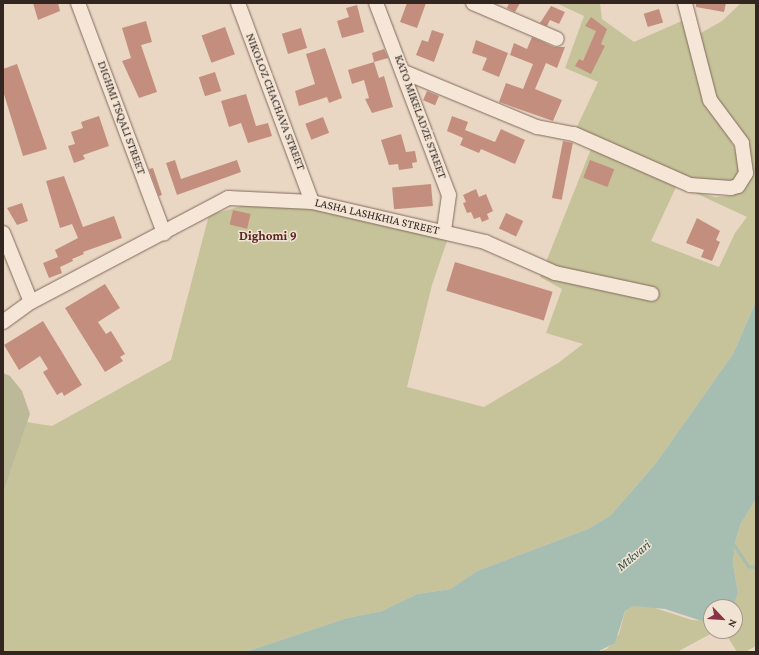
<!DOCTYPE html>
<style>
body{margin:0}
#map{position:relative;width:759px;height:655px;overflow:hidden;background:#e9d7c4;font-family:"Crimson Pro",serif}
div>[style]{position:absolute}
.green>*{inset:0;background:#c6c39a}
.cemetery>*{inset:0;background:#bbb998}
.water>*{inset:0;background:#a6bdb2}
.stream>*{height:2.5px;margin:-1.25px;padding:0 1.25px;transform-origin:1.25px;border-radius:1.25px;background:#a6bdb2}
.building>*{inset:0;background:#c38e7e;transform-origin:0 0}
.roads{filter:drop-shadow(0 0 1px #826a5d) drop-shadow(0 0 1px #826a5d)}
.minor>*{height:14px;margin:-7px;padding:0 7px;transform-origin:7px;border-radius:7px;background:#f5e6d7}
span{translate:-50% -50%;white-space:nowrap;text-align:center;line-height:1.15;-webkit-text-stroke:3px #f1e3d3;paint-order:stroke}
.street-label{font-size:12px;color:#33251f}
.neighbourhood-label{font-size:13px;color:#5b2523;font-weight:700}
.water-label{font-size:13px;color:#305149;font-style:italic}
.frame{position:absolute;inset:0;border:4px solid #33251f;pointer-events:none}
.north{position:absolute;left:703px;top:599px;width:40px;height:40px;box-sizing:border-box;background:#f1e3d3;border:1px solid #a5978b;border-radius:50%;rotate:115deg;font-size:11px;font-weight:700;line-height:16px;text-align:center;color:#33251f}
.north::after{content:'';display:block;margin:auto;width:14px;height:18px;background:#8a3344;clip-path:polygon(50% 0,100% 100%,50% 72%,0 100%)}
</style>
<div id="map">
<div class="green">
<div style="clip-path:polygon(556px 3px,600px 3px,602px 19px,634px 42px,684px 20px,740px 163px,742px 170px,736px 183px,707px 185px,575px 131px,598px 82px,565px 68px,584px 16px)"></div>
<div style="clip-path:polygon(741px 3px,756px 3px,756px 301px,733px 354px,656px 463px,611px 515px,588px 529px,477px 571px,450px 589px,417px 594px,382px 611px,347px 618px,245px 652px,3px 652px,3px 494px,27px 422px,52px 426px,171px 360px,209px 215px,242px 206px,317px 206px,447px 241px,432px 285px,407px 387px,484px 407px,558px 363px,583px 344px,546px 333px,562px 289px,540px 277px,591px 149px,677px 185px,651px 241px,719px 267px,735px 233px,747px 217px,691px 191px,715px 197px,729px 196px,741px 191px,749px 180px,717px 99px,699px 34px,722px 21px)"></div>
<div style="clip-path:polygon(756px 499px,756px 646px,745px 652px,737px 652px,724px 631px,735px 631px,733px 607px,738px 593px,733px 564px,735px 543px,740px 525px)"></div>
<div style="clip-path:polygon(634px 606px,649px 606px,692px 620px,711px 621px,711px 631px,716px 631px,677px 652px,597px 652px,607px 649px,619px 634px,625px 611px)"></div>
</div>
<div class="cemetery">
<div style="clip-path:polygon(3px 373px,10px 376px,22px 391px,30px 414px,3px 494px)"></div>
</div>
<div class="water">
<div style="clip-path:polygon(756px 301px,756px 499px,740px 525px,735px 543px,733px 564px,738px 593px,733px 607px,711px 607px,711px 621px,705px 622px,665px 609px,634px 606px,625px 611px,615px 643px,597px 652px,245px 652px,347px 618px,382px 611px,417px 594px,450px 589px,477px 571px,588px 529px,611px 515px,656px 463px,733px 354px)"></div>
</div>
<div class="stream">
<div style="left:732px;top:541px;width:30px;rotate:57deg"></div>
<div style="left:748px;top:566px;width:8px;rotate:7deg"></div>
</div>
<div class="building">
<div style="clip-path:polygon(33px 3px,58px 3px,60px 11px,38px 20px)"></div>
<div style="clip-path:polygon(407px 3px,426px 3px,417px 28px,400px 22px)"></div>
<div style="clip-path:polygon(509px 3px,520px 3px,515px 12px,507px 8px)"></div>
<div style="clip-path:polygon(696px 3px,726px 3px,724px 12px,696px 7px)"></div>
<div style="clip-path:polygon(357px 5px,364px 32px,342px 38px,337px 21px,349px 17px,346px 8px)"></div>
<div style="clip-path:polygon(551px 6px,565px 12px,559px 24px,550px 20px,547px 26px,540px 23px)"></div>
<div style="left:659px;top:9px;width:14px;height:16px;rotate:73deg"></div>
<div style="clip-path:polygon(591px 17px,607px 29px,601px 44px,605px 46px,591px 74px,575px 66px,579px 59px,583px 61px,596px 31px,585px 26px)"></div>
<div style="clip-path:polygon(146px 21px,152px 42px,141px 45px,157px 92px,139px 98px,122px 61px,131px 58px,122px 28px)"></div>
<div style="left:225px;top:27px;width:29px;height:25px;rotate:70deg"></div>
<div style="left:301px;top:28px;width:21px;height:20px;rotate:73deg"></div>
<div style="clip-path:polygon(432px 30px,444px 34px,434px 62px,416px 55px,422px 40px,428px 42px)"></div>
<div style="clip-path:polygon(532px 37px,554px 47px,565px 47px,557px 68px,546px 63px,535px 89px,562px 100px,553px 121px,499px 102px,506px 83px,523px 89px,533px 64px,510px 55px,514px 43px,527px 49px)"></div>
<div style="clip-path:polygon(476px 40px,508px 53px,499px 77px,482px 70px,487px 58px,472px 53px)"></div>
<div style="clip-path:polygon(325px 48px,342px 98px,329px 103px,327px 97px,299px 106px,295px 91px,315px 84px,306px 54px)"></div>
<div style="clip-path:polygon(384px 49px,388px 58px,374px 62px,372px 53px)"></div>
<div style="clip-path:polygon(374px 62px,379px 78px,384px 76px,393px 107px,372px 113px,365px 99px,369px 98px,364px 80px,352px 84px,348px 70px)"></div>
<div style="clip-path:polygon(17px 64px,47px 149px,23px 156px,3px 91px,3px 69px)"></div>
<div style="left:215px;top:72px;width:20px;height:17px;rotate:72deg"></div>
<div style="left:427px;top:91px;width:13px;height:10px;rotate:23deg"></div>
<div style="clip-path:polygon(246px 94px,256px 126px,268px 123px,272px 136px,248px 143px,241px 123px,229px 127px,221px 101px)"></div>
<div style="clip-path:polygon(99px 116px,109px 146px,83px 155px,85px 159px,74px 163px,68px 146px,75px 144px,71px 132px,83px 128px,81px 122px)"></div>
<div style="clip-path:polygon(452px 116px,468px 122px,465px 130px,495px 142px,501px 129px,525px 140px,515px 164px,481px 149px,479px 153px,460px 145px,463px 138px,447px 131px)"></div>
<div style="left:323px;top:117px;width:17px;height:19px;rotate:69deg"></div>
<div style="clip-path:polygon(401px 134px,406px 152px,415px 151px,417px 162px,412px 163px,413px 168px,399px 170px,398px 164px,389px 165px,381px 140px)"></div>
<div style="left:563px;top:141px;width:10px;height:58px;rotate:11deg"></div>
<div style="clip-path:polygon(175px 160px,181px 179px,237px 160px,241px 172px,177px 195px,166px 163px)"></div>
<div style="left:590px;top:160px;width:26px;height:19px;rotate:21deg"></div>
<div style="clip-path:polygon(153px 168px,162px 195px,159px 196px,149px 169px)"></div>
<div style="clip-path:polygon(64px 176px,83px 227px,114px 216px,122px 238px,83px 252px,84px 254px,72px 259px,73px 261px,60px 267px,62px 273px,49px 278px,43px 263px,58px 257px,55px 250px,78px 238px,72px 224px,60px 228px,46px 181px)"></div>
<div style="left:431px;top:184px;width:22px;height:39px;rotate:85deg"></div>
<div style="clip-path:polygon(476px 189px,479px 197px,486px 194px,493px 211px,487px 214px,489px 219px,482px 222px,480px 217px,474px 219px,471px 212px,467px 213px,463px 203px,466px 202px,463px 195px)"></div>
<div style="clip-path:polygon(22px 203px,28px 221px,17px 225px,7px 208px)"></div>
<div style="left:233px;top:210px;width:18px;height:15px;rotate:13deg"></div>
<div style="left:506px;top:213px;width:19px;height:17px;rotate:25deg"></div>
<div style="clip-path:polygon(697px 218px,720px 231px,716px 240px,720px 242px,712px 261px,701px 257px,704px 250px,686px 243px)"></div>
<div style="left:455px;top:262px;width:102px;height:30px;rotate:17deg"></div>
<div style="clip-path:polygon(105px 284px,120px 308px,98px 322px,106px 334px,111px 331px,125px 354px,120px 357px,123px 361px,105px 372px,65px 308px)"></div>
<div style="clip-path:polygon(43px 321px,82px 385px,64px 396px,62px 392px,57px 395px,43px 372px,48px 369px,40px 356px,19px 370px,4px 345px)"></div>
</div>
<div class="roads">
<div class="minor">
<div style="left:78px;top:3px;width:246px;rotate:69.5deg"></div>
<div style="left:238px;top:3px;width:212px;rotate:69.6deg"></div>
<div style="left:376px;top:3px;width:205px;rotate:69.2deg"></div>
<div style="left:449px;top:195px;width:37px;rotate:98deg"></div>
<div style="left:473px;top:3px;width:91px;rotate:23.2deg"></div>
<div style="left:404px;top:72px;width:144px;rotate:22.5deg"></div>
<div style="left:537px;top:127px;width:38px;rotate:11deg"></div>
<div style="left:574px;top:134px;width:127px;rotate:23.7deg"></div>
<div style="left:690px;top:185px;width:41px;rotate:4.2deg"></div>
<div style="left:731px;top:188px;width:7px;rotate:-16deg"></div>
<div style="left:738px;top:186px;width:15px;rotate:-58deg"></div>
<div style="left:746px;top:173px;width:30px;rotate:-98deg"></div>
<div style="left:742px;top:143px;width:54px;rotate:-126.7deg"></div>
<div style="left:710px;top:100px;width:100px;rotate:-104.5deg"></div>
<div style="left:3px;top:233px;width:74px;rotate:67.9deg"></div>
<div style="left:3px;top:322px;width:34px;rotate:-36deg"></div>
<div style="left:31px;top:302px;width:223px;rotate:-27.8deg"></div>
<div style="left:228px;top:198px;width:84px;rotate:2.7deg"></div>
<div style="left:312px;top:202px;width:178px;rotate:13deg"></div>
<div style="left:485px;top:242px;width:77px;rotate:23.9deg"></div>
<div style="left:555px;top:273px;width:99px;rotate:12.2deg"></div>
</div>
</div>
<div class="street-label">
<span style="left:275px;top:102px;rotate:69deg">NIKOLOZ CHACHAVA STREET</span>
<span style="left:420px;top:117px;rotate:70deg">KATO MIKELADZE STREET</span>
<span style="left:121px;top:118px;rotate:70deg">DIGHMI TSQALI STREET</span>
<span style="left:377px;top:217px;rotate:13deg">LASHA LASHKHIA STREET</span>
</div>
<div class="neighbourhood-label">
<span style="left:268px;top:236px">Dighomi 9</span>
</div>
<div class="water-label">
<span style="left:634px;top:556px;rotate:-40deg">Mtkvari</span>
</div>
<div class="frame"></div>
<div class="north">N</div>
</div>
